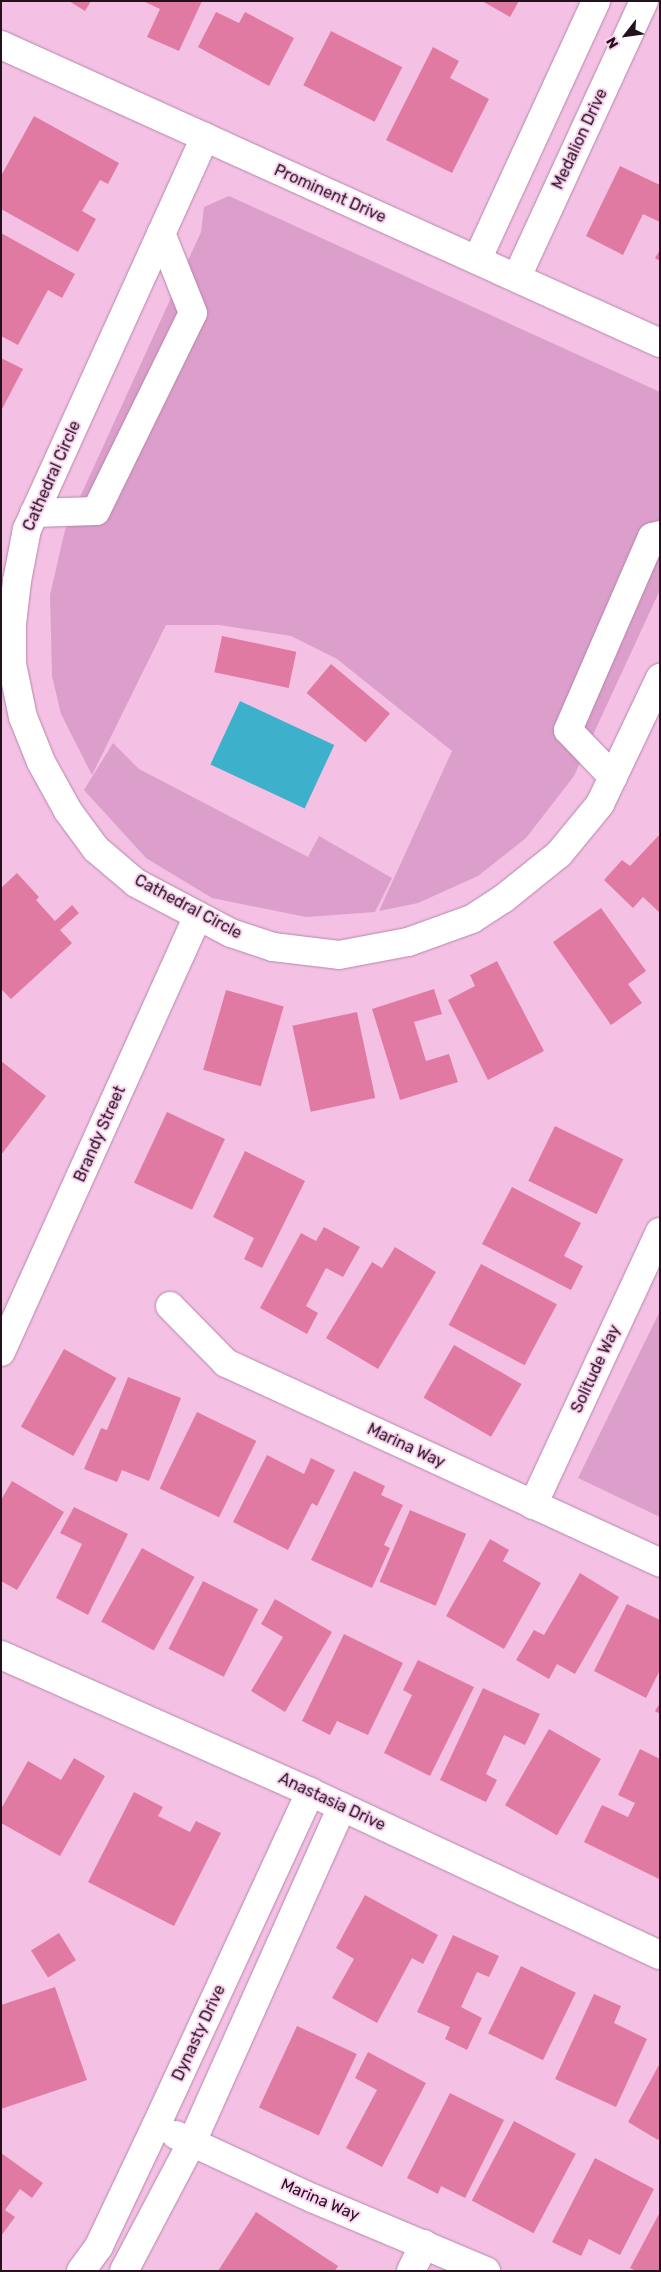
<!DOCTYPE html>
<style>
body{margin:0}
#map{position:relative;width:661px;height:2272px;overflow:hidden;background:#f4c1e5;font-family:Rubik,sans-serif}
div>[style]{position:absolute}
.green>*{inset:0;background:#dc9ecb}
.water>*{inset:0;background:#3db0cb;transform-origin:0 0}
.building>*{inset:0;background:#e17aa2;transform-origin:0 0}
.roads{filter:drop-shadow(0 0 1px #b586a8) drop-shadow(0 0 1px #b586a8)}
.minor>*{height:28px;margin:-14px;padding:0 14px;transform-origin:14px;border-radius:14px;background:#fff}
span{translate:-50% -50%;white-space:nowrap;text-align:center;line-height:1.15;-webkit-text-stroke:4px #fbd2ef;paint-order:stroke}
.street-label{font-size:16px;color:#23111e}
.frame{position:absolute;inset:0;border:2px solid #23111e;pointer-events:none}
.north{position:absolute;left:601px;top:10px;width:50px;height:50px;-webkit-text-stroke:4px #fbd2ef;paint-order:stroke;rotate:240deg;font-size:14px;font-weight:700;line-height:20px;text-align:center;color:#23111e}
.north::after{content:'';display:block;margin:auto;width:18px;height:22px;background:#23111e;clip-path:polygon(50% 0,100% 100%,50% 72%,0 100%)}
</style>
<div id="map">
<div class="green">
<div style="clip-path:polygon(229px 196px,660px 392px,660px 590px,574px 776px,526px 838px,478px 876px,418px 903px,379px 911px,452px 751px,337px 659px,291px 636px,219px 625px,166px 625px,92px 775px,61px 714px,52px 676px,50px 595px,65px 530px,201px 232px,204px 207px)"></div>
<div style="clip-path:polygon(113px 743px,139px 769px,308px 857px,319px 836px,392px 878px,375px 912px,306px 917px,212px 898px,146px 858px,84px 790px)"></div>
<div style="clip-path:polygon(660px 1311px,660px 1517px,578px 1478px)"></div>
</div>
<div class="water">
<div style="left:240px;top:701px;width:104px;height:70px;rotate:25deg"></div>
</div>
<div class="building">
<div style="clip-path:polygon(69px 1px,91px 1px,85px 11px)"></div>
<div style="clip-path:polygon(143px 1px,202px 1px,179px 51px,147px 37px,160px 9px)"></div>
<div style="clip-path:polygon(482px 1px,519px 1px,510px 17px)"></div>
<div style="clip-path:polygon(216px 12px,239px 23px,245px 12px,294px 38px,269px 86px,198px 47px)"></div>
<div style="left:331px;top:31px;width:80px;height:61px;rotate:27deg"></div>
<div style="clip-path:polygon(433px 47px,459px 61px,450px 78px,489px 99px,452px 173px,386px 140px)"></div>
<div style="clip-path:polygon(34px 116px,119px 163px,108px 184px,100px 180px,82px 211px,96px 219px,78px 252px,1px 209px,1px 176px)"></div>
<div style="clip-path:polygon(620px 166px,660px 185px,660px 222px,643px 214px,623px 255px,586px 236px)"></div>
<div style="clip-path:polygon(1px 233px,75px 274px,62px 298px,48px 290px,18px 345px,1px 336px)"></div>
<div style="clip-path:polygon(660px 250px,660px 261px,655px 258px)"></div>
<div style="clip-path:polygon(1px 358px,23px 369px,1px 411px)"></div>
<div style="left:222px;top:636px;width:76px;height:37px;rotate:12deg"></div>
<div style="left:331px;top:664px;width:77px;height:38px;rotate:40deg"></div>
<div style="clip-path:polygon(660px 834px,660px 913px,643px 897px,633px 908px,604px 880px,622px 860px,630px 866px)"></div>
<div style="clip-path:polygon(17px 873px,39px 897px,36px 900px,55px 921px,72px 905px,79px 913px,60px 930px,72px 943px,11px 999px,1px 989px,1px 888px)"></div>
<div style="clip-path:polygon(601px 908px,646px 971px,628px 984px,642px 1003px,611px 1025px,553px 942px)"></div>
<div style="clip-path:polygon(497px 961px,544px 1051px,488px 1080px,448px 1000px,475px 986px,470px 975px)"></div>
<div style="clip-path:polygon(434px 989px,442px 1014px,414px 1022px,426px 1061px,449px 1054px,458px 1082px,400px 1100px,372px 1009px)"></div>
<div style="left:226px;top:990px;width:60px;height:83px;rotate:16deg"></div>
<div style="left:357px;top:1012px;width:88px;height:66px;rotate:78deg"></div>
<div style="clip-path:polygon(1px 1061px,46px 1096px,1px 1155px)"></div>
<div style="left:167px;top:1112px;width:64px;height:78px;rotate:25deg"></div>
<div style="left:555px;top:1126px;width:76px;height:61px;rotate:26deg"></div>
<div style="clip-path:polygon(245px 1151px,305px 1181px,262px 1268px,244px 1259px,254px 1238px,213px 1217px)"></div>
<div style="clip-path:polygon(512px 1187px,581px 1223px,564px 1256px,583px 1266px,571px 1290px,482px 1244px)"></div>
<div style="clip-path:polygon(324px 1227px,360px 1247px,343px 1277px,326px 1268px,306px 1306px,318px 1313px,307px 1334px,260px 1308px,301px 1233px,316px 1241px)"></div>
<div style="clip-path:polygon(395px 1247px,436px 1272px,378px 1369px,326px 1338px,372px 1262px,382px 1268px)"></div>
<div style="left:481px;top:1264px;width:86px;height:69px;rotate:28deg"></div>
<div style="left:454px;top:1345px;width:78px;height:61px;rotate:30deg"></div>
<div style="left:64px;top:1349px;width:60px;height:89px;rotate:29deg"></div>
<div style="clip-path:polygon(128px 1377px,181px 1398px,149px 1481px,122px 1470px,117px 1482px,84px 1469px,101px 1428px,107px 1430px)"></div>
<div style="left:197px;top:1412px;width:66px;height:85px;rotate:26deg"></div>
<div style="clip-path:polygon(267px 1455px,304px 1474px,311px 1458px,335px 1470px,317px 1506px,312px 1503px,288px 1550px,233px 1522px)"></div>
<div style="clip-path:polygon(354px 1471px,385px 1486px,381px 1495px,403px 1505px,384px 1545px,390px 1548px,372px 1588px,311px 1560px)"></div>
<div style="clip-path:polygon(12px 1481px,64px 1512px,17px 1590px,1px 1581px,1px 1500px)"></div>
<div style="clip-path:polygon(74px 1507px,128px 1534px,88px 1615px,56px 1598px,82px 1544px,60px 1533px)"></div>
<div style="left:410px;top:1510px;width:61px;height:78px;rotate:23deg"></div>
<div style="clip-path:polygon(490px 1539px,509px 1550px,503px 1561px,541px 1583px,504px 1649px,446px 1616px)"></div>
<div style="left:142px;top:1548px;width:60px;height:84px;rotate:29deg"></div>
<div style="clip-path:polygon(580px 1573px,619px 1597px,575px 1674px,557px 1664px,549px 1679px,516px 1660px,534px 1630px,544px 1635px)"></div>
<div style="left:203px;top:1581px;width:62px;height:76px;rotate:27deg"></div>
<div style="clip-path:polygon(275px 1599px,332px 1632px,285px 1712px,251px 1691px,283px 1637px,261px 1624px)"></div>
<div style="clip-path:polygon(627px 1604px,660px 1620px,660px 1670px,646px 1698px,594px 1671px)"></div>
<div style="clip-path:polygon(344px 1634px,403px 1663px,368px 1735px,337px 1721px,330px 1735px,302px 1721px)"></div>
<div style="clip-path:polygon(418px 1660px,474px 1687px,430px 1776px,384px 1753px,412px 1695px,403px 1690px)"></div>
<div style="clip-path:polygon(483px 1688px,540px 1714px,525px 1745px,504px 1735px,486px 1774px,497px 1780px,486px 1802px,440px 1780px)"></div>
<div style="clip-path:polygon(660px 1703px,660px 1714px,655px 1711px)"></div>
<div style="left:549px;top:1729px;width:60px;height:88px;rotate:30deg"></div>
<div style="clip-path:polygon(640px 1749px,660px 1759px,659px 1879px,584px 1842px,602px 1805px,628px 1817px,635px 1803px,618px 1795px)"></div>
<div style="clip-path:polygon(74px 1758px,105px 1776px,60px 1856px,1px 1823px,1px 1809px,28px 1761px,61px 1780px)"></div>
<div style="clip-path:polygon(134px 1792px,163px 1807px,158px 1816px,190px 1832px,196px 1821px,221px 1833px,174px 1926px,88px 1882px)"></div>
<div style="clip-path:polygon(365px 1895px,438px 1935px,423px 1964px,412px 1958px,377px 2023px,332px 1998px,354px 1959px,336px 1948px)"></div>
<div style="left:59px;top:1933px;width:32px;height:33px;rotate:58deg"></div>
<div style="clip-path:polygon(453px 1935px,499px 1956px,489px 1977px,477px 1972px,461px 2007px,482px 2018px,467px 2050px,445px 2039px,450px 2027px,417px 2012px)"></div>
<div style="left:521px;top:1966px;width:61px;height:75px;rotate:26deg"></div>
<div style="clip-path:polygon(55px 1987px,87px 2080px,1px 2109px,1px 2005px)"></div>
<div style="clip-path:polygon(594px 1994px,621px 2006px,614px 2023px,647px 2039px,616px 2107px,555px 2079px)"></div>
<div style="left:297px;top:2026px;width:66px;height:90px;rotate:25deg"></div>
<div style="clip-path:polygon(368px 2052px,426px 2083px,382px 2167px,346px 2148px,377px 2090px,355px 2078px)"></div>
<div style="clip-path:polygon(660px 2063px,660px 2136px,658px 2140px,628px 2122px)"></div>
<div style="clip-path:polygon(450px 2093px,504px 2120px,465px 2198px,441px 2186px,438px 2194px,407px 2178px)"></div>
<div style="left:514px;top:2121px;width:70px;height:90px;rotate:28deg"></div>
<div style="clip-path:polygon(1px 2153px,43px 2183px,32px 2198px,20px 2189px,5px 2210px,15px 2217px,1px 2236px)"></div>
<div style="clip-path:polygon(595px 2158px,654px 2189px,620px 2255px,589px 2239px,581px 2256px,552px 2242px)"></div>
<div style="clip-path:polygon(256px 2212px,338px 2266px,335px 2271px,218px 2271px)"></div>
<div style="clip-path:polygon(660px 2212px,660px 2271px,636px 2271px,630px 2268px)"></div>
</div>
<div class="roads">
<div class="minor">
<div style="left:1px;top:45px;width:723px;rotate:24.33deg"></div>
<div style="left:205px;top:137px;width:431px;rotate:114.4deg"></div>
<div style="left:27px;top:529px;width:53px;rotate:100.9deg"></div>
<div style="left:17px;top:581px;width:43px;rotate:96.6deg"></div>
<div style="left:12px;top:624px;width:40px;rotate:90deg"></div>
<div style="left:12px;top:664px;width:54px;rotate:78.3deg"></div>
<div style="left:23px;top:717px;width:48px;rotate:68.2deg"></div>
<div style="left:41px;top:762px;width:56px;rotate:61.1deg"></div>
<div style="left:68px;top:811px;width:47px;rotate:53.6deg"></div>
<div style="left:96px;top:849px;width:52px;rotate:40.4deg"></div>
<div style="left:136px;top:883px;width:107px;rotate:27.8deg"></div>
<div style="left:231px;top:933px;width:44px;rotate:18.4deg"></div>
<div style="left:273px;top:947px;width:66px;rotate:6.9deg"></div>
<div style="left:339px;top:955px;width:70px;rotate:-10.7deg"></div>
<div style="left:408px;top:942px;width:68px;rotate:-19.8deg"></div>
<div style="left:472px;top:919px;width:37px;rotate:-33deg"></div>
<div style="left:503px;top:899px;width:72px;rotate:-38.8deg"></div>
<div style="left:559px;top:854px;width:65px;rotate:-50.6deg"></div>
<div style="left:600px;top:804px;width:140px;rotate:-64.5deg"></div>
<div style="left:477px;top:260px;width:285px;rotate:-65.3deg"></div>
<div style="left:517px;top:277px;width:304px;rotate:-65.3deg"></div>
<div style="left:34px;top:513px;width:62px;rotate:-1.8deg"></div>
<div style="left:96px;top:511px;width:220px;rotate:-63.9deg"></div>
<div style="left:193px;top:313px;width:86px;rotate:-111.8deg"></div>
<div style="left:613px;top:777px;width:65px;rotate:-133.8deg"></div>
<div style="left:568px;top:730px;width:210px;rotate:-66.5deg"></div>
<div style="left:652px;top:537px;width:8px;rotate:-14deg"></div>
<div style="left:170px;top:1306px;width:80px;rotate:45.5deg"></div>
<div style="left:226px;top:1363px;width:478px;rotate:24.7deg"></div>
<div style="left:1px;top:1352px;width:478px;rotate:-65.7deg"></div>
<div style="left:533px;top:1505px;width:301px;rotate:-65.1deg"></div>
<div style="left:1px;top:1655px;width:338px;rotate:23.9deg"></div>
<div style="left:310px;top:1792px;width:386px;rotate:25deg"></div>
<div style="left:176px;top:2135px;width:150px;rotate:24.9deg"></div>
<div style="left:312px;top:2198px;width:189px;rotate:22.8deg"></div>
<div style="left:81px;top:2271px;width:31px;rotate:-54deg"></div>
<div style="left:99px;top:2246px;width:133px;rotate:-64.6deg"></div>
<div style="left:156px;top:2126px;width:368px;rotate:-65.2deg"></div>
<div style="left:124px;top:2271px;width:146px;rotate:-62.2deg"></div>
<div style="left:192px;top:2142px;width:367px;rotate:-65.9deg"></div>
<div style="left:411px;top:2271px;width:30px;rotate:-64deg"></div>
</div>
</div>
<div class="street-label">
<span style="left:580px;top:139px;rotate:-65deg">Medalion Drive</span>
<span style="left:330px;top:194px;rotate:24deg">Prominent Drive</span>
<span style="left:52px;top:476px;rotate:-66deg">Cathedral Circle</span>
<span style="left:188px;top:907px;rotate:28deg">Cathedral Circle</span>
<span style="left:100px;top:1134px;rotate:-66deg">Brandy Street</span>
<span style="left:596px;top:1369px;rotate:-65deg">Solitude Way</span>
<span style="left:406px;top:1446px;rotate:25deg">Marina Way</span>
<span style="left:332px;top:1802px;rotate:25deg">Anastasia Drive</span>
<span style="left:199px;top:2033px;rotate:-65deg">Dynasty Drive</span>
<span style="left:320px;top:2200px;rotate:23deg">Marina Way</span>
</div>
<div class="frame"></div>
<div class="north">N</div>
</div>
